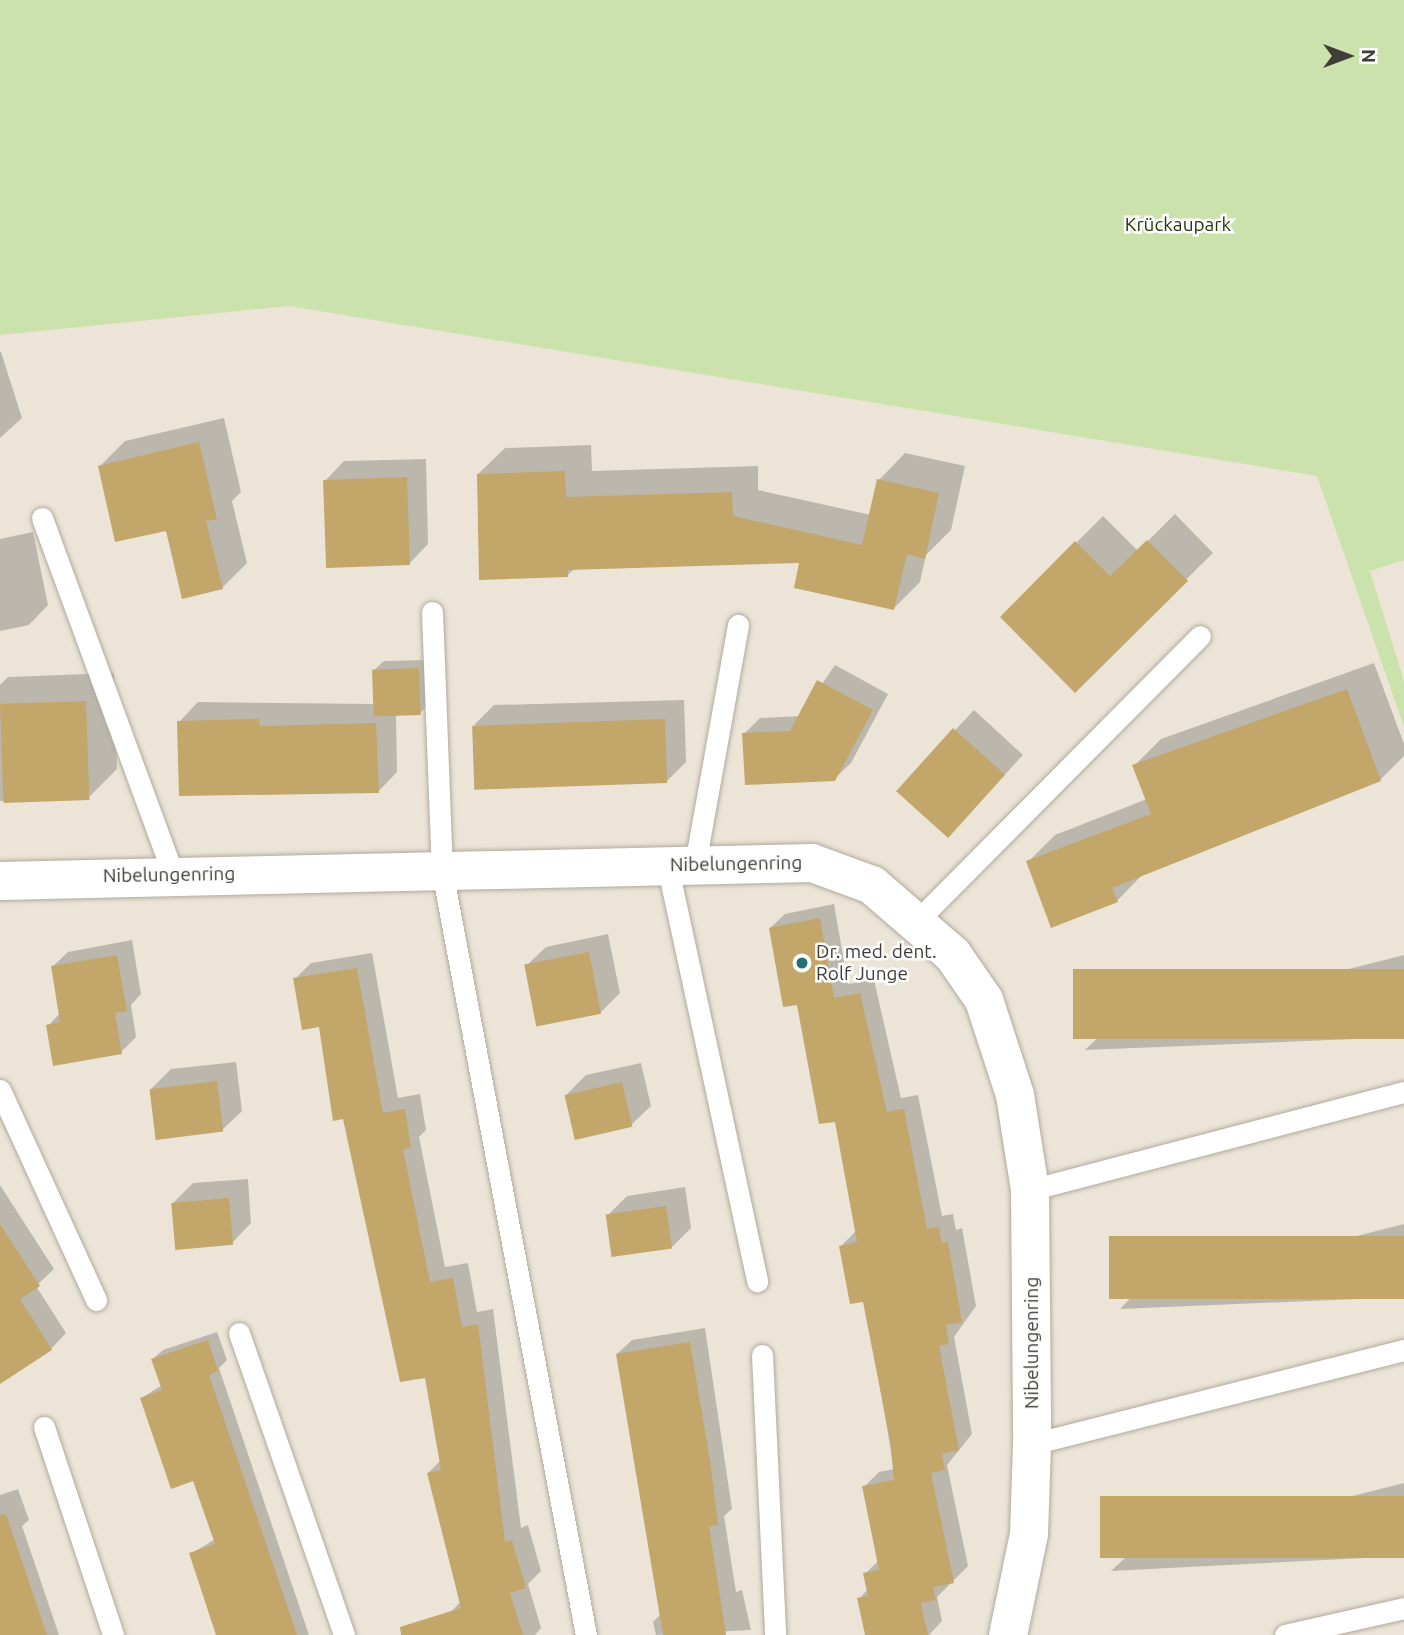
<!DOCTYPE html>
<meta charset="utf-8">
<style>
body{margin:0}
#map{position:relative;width:1404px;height:1635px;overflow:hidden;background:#ece5d7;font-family:Ubuntu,sans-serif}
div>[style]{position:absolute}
.green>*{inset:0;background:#cce2ac}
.shadow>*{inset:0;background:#0003}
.building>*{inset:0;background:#c2a66a;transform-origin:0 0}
.roads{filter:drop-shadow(0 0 2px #b1aa9d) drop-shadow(0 0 2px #b1aa9d)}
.lane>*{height:21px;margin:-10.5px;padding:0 10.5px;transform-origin:10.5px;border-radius:10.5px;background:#fff}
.street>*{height:38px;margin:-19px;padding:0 19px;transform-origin:19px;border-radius:19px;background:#fff}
.dots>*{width:19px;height:19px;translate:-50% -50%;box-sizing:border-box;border:4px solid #fff;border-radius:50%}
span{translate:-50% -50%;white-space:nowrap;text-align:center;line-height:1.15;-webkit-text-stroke:5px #fff;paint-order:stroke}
.park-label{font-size:19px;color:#273609}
.street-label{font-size:19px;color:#3f3d37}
.poi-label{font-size:19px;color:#3f3d37}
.left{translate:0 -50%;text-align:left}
.north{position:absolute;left:1313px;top:21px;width:70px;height:70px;-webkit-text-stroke:5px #fff;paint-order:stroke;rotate:90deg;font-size:19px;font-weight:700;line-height:28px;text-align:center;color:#3f3d37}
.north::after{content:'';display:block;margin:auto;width:24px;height:32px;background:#3f3d37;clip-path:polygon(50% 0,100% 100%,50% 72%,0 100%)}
</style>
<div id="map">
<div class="green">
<div style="clip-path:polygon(0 0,1404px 0,1404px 560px,1370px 571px,1404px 681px,1404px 727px,1317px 476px,289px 306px,0 335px)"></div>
</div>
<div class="shadow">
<div style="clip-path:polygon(1px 352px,22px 418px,0 438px,0 352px)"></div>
<div style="clip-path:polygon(224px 418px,241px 492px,232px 501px,247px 563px,222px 588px,100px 466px,125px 441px)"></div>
<div style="clip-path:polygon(591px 445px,592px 471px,758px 466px,758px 490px,871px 515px,879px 480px,905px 453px,965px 466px,951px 530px,926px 555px,920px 582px,894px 608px,802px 561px,575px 568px,568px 575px,478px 474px,505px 448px)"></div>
<div style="clip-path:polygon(426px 459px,428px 544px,409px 564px,325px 481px,344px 461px)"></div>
<div style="clip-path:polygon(1175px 514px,1213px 553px,1075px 690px,1002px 617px,1103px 516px,1138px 551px)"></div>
<div style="clip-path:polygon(33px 532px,48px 605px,29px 625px,0 631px,0 539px)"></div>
<div style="clip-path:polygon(428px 660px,430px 704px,420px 713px,396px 714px,397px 772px,378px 792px,179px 722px,198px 702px,375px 704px,374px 670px,384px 661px)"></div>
<div style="clip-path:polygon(1374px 663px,1404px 744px,1404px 756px,1380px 780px,1143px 874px,1117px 901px,1028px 862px,1055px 835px,1147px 799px,1135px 765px,1161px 739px)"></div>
<div style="clip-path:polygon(835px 665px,888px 694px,851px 763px,834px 779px,744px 734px,760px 718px,800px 716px)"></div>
<div style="clip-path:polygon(114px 673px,117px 769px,88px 798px,0 801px,0 685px,8px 677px)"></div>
<div style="clip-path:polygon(684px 700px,686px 762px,666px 782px,474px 725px,494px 705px)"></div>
<div style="clip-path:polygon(974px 710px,1023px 755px,966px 817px,898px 791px)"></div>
<div style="clip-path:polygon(834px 904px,848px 984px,874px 980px,901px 1098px,918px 1095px,942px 1216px,953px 1214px,956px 1230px,962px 1228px,976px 1306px,954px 1337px,972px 1434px,947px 1465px,968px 1566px,937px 1597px,942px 1621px,929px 1635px,866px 1635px,859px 1599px,868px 1589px,865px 1574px,879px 1560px,864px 1487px,879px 1472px,894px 1469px,865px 1300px,841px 1246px,856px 1231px,836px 1119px,770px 928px,785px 914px)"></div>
<div style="clip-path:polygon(608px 934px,620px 993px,601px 1012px,526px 966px,546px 947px)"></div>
<div style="clip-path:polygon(132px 940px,141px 994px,131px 1005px,136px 1037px,121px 1052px,48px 1026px,60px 1013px,52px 967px,68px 952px)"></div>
<div style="clip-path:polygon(372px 953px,398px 1098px,420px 1094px,426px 1130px,419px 1137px,445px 1267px,468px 1263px,477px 1312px,493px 1309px,521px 1528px,528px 1525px,541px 1571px,528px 1584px,541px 1628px,535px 1635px,456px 1635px,450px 1613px,461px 1601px,428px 1473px,441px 1460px,426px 1376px,320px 1025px,295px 979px,311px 963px)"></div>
<div style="clip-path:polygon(1404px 955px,1404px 1037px,1085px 1050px,1105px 1031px)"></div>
<div style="clip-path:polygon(236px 1062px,242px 1111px,222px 1130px,151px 1089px,171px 1069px)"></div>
<div style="clip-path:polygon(641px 1063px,651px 1106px,631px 1125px,566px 1095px,586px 1075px)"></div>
<div style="clip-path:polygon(248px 1179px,251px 1223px,232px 1243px,173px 1203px,193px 1183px)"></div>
<div style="clip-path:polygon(0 1185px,54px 1269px,36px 1286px,66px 1333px,51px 1349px,0 1368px)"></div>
<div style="clip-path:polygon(685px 1187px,691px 1228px,671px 1248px,608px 1215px,627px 1196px)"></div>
<div style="clip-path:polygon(1404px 1224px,1404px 1297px,1120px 1309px,1137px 1291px)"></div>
<div style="clip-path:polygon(705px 1328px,732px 1509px,724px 1516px,736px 1592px,742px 1590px,751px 1630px,656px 1635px,653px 1622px,661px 1614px,617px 1354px,632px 1340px)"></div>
<div style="clip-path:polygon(217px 1332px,227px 1360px,219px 1368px,309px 1635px,218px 1635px,191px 1554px,215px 1539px,194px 1479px,142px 1398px,162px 1385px,153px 1359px,163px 1350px)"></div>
<div style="clip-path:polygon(1404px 1483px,1404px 1556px,1111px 1571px,1131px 1552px)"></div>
<div style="clip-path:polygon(18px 1489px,29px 1520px,22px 1526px,59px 1635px,0 1635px,0 1495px)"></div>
</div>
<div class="building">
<div style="clip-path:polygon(199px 442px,217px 519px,206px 521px,223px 589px,182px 599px,166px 531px,115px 542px,98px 466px)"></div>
<div style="clip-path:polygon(565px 471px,566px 497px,732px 492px,733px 516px,862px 545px,877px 479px,939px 493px,925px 559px,907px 554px,894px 610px,794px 588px,799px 563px,568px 570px,568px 577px,479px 580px,477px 474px)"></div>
<div style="left:407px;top:477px;width:88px;height:84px;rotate:88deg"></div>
<div style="clip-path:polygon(1147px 540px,1188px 581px,1075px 693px,1000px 617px,1075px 541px,1110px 576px)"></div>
<div style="left:419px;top:668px;width:47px;height:47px;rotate:88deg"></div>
<div style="clip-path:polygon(817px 680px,873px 710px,835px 781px,745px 785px,742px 733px,790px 731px)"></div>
<div style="clip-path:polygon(1347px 689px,1381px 781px,1112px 888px,1118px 902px,1051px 928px,1026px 861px,1151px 814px,1132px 765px)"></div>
<div style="left:86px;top:701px;width:99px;height:86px;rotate:88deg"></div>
<div style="clip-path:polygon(259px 719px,260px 726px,376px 723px,379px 793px,179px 796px,177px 721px)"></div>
<div style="left:665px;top:719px;width:64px;height:193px;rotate:88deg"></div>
<div style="left:953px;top:728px;width:70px;height:85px;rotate:42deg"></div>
<div style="clip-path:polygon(820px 918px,834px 998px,860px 993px,887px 1112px,904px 1109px,927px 1229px,939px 1227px,942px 1243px,948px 1242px,962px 1322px,946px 1325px,949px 1344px,939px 1346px,959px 1450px,942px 1454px,945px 1470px,931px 1473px,954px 1583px,933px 1587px,936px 1600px,921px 1603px,928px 1635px,865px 1635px,857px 1598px,868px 1596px,863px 1573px,879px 1570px,862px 1486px,894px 1480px,890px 1440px,863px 1302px,850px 1304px,839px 1246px,857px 1242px,835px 1122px,819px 1124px,797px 1005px,783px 1007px,769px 928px)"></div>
<div style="left:589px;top:952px;width:63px;height:66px;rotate:79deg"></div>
<div style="clip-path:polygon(117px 955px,127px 1011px,115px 1013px,122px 1054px,53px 1066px,46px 1025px,60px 1022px,51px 966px)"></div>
<div style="clip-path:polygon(357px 968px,383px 1113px,405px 1109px,411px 1148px,403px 1149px,430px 1282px,453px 1278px,462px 1327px,478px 1324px,505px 1542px,512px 1540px,526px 1588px,510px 1593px,523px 1635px,401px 1635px,400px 1627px,461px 1608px,427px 1473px,441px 1470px,425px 1378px,400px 1382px,343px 1119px,333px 1121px,319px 1027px,302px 1030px,293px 978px)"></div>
<div style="left:1404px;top:969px;width:70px;height:331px;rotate:90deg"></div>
<div style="left:217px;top:1081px;width:51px;height:68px;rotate:83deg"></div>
<div style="left:622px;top:1082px;width:46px;height:59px;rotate:77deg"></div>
<div style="left:229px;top:1198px;width:47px;height:58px;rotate:85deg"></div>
<div style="left:666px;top:1206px;width:43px;height:61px;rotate:82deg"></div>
<div style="clip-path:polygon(0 1224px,40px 1286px,20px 1299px,52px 1350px,0 1384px)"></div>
<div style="left:1404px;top:1236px;width:63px;height:295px;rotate:90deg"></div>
<div style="clip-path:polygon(208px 1340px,218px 1371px,209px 1375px,297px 1635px,216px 1635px,189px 1553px,215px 1544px,193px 1481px,171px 1489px,140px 1398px,162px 1390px,151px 1359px)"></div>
<div style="clip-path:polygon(690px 1342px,711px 1466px,718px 1525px,709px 1526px,726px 1635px,663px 1635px,616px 1354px)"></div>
<div style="left:1404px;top:1496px;width:62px;height:304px;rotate:90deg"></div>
<div style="clip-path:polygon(6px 1514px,47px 1635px,0 1635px,0 1515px)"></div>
</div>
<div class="roads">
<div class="lane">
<div style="left:42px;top:518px;width:380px;rotate:69.8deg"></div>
<div style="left:432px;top:612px;width:259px;rotate:87.8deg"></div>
<div style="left:442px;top:871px;width:777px;rotate:79.33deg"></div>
<div style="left:667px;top:864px;width:427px;rotate:77.8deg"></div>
<div style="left:695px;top:864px;width:243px;rotate:-79.8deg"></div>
<div style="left:918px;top:920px;width:400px;rotate:-45.2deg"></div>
<div style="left:0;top:1090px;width:231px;rotate:65.4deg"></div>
<div style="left:1030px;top:1190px;width:387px;rotate:-14.7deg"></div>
<div style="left:239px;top:1333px;width:320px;rotate:70.8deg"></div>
<div style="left:762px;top:1355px;width:280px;rotate:87.3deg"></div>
<div style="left:44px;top:1427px;width:219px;rotate:71.6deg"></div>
<div style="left:1032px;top:1444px;width:384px;rotate:-14.2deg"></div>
<div style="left:1285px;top:1635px;width:122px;rotate:-12.8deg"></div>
</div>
<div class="street">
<div style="left:0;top:881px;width:812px;rotate:-1.27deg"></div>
<div style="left:812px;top:863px;width:64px;rotate:20.1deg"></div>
<div style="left:872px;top:885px;width:107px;rotate:40.8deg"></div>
<div style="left:953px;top:955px;width:55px;rotate:55.4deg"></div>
<div style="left:984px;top:1000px;width:100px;rotate:71.9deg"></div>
<div style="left:1015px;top:1095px;width:96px;rotate:81deg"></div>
<div style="left:1030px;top:1190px;width:254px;rotate:89.5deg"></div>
<div style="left:1032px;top:1444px;width:90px;rotate:91.9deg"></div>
<div style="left:1029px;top:1534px;width:103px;rotate:101.7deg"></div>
</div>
</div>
<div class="dots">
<div style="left:802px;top:963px;background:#257073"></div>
</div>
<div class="park-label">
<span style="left:1178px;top:225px">Krückaupark</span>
</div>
<div class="street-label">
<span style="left:736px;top:864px;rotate:-1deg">Nibelungenring</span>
<span style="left:169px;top:875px;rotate:-1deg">Nibelungenring</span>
<span style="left:1032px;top:1343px;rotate:-90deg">Nibelungenring</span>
</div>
<div class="poi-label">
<span class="left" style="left:816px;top:963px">Dr. med. dent.<br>Rolf Junge</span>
</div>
<div class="north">N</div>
</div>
